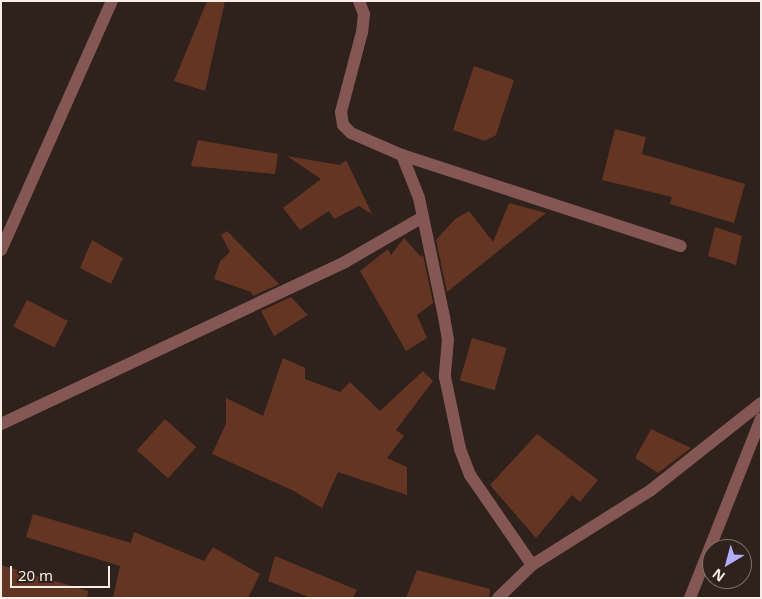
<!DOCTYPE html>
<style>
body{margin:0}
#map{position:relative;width:762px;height:599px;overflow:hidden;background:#2f211c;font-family:"Noto Sans",sans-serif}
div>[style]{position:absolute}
.building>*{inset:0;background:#653523;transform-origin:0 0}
.street>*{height:12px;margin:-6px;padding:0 6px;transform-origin:6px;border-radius:6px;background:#845754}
span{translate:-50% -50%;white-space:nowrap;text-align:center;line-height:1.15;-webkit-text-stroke:4px #2f211c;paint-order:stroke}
.frame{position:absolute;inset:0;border:2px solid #f7ede9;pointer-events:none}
.north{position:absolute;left:702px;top:539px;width:50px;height:50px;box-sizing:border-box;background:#2f211c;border:1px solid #7f736e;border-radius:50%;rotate:217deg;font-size:14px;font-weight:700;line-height:20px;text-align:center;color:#f7ede9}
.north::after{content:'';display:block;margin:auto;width:18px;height:22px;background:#b2adf9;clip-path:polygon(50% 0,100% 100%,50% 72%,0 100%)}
.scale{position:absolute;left:10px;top:566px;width:100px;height:22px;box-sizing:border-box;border:2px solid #f7ede9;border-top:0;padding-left:6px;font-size:15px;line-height:18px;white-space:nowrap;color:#f7ede9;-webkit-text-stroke:4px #2f211c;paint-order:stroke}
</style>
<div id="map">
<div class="building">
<div style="clip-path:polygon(207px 1px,225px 1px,205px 91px,174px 81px)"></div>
<div style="clip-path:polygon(474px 66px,514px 80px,496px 135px,485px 141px,453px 130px)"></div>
<div style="clip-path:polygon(615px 129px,646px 137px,642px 154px,745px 184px,734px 223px,670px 204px,672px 197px,602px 180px)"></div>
<div style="clip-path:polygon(198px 140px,278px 154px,275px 174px,191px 166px)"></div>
<div style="clip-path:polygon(287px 156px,340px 165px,346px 160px,372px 214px,359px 206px,334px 219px,329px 211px,300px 230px,283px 208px,321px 179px)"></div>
<div style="clip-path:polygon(509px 203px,546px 213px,447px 292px,436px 240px,455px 219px,469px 211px,493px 242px)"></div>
<div style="clip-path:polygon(715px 227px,742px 236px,736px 265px,708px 256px)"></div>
<div style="clip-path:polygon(227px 231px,276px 281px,279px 284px,253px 296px,251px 292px,214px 279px,220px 261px,230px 252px,221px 235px)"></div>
<div style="clip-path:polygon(404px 238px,421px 257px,423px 255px,433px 303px,417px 315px,427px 338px,406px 351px,360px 271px,388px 249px,391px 255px)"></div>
<div style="clip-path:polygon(92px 240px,123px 258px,111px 284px,80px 268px)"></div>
<div style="clip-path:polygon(291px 297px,308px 315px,274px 336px,261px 311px)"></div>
<div style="left:27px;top:300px;width:46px;height:30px;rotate:27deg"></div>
<div style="left:472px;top:338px;width:36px;height:44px;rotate:16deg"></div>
<div style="clip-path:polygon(283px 358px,305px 368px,305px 379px,340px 392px,350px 382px,380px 411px,423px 371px,433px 381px,396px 430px,404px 436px,387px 458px,407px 467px,407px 495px,338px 472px,322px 508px,292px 490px,212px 454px,226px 424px,226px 398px,263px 416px)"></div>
<div style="left:165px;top:419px;width:42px;height:42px;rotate:42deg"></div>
<div style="clip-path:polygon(651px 429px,691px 448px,658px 473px,635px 458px)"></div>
<div style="clip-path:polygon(537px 434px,598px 480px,580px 502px,572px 495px,536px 538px,490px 485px)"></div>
<div style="clip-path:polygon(33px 514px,131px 543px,134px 532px,204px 561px,213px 547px,260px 574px,248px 598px,113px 598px,120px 566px,26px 537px)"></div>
<div style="clip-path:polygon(275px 556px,357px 590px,353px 598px,311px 598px,268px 581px)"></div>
<div style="clip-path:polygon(1px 565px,88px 591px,87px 598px,1px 598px)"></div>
<div style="clip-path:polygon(417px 570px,490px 589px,489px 598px,406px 598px)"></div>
</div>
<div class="street">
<div style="left:359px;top:1px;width:14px;rotate:69deg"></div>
<div style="left:364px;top:14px;width:18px;rotate:96deg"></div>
<div style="left:362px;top:32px;width:83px;rotate:104.7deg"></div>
<div style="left:341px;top:112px;width:13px;rotate:81deg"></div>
<div style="left:343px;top:125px;width:11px;rotate:45deg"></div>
<div style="left:351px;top:133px;width:56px;rotate:23.3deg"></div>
<div style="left:402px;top:155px;width:293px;rotate:18.1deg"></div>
<div style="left:402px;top:155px;width:46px;rotate:68.4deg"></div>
<div style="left:419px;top:198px;width:122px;rotate:78.1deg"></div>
<div style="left:444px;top:317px;width:22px;rotate:80deg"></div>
<div style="left:448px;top:339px;width:38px;rotate:95deg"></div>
<div style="left:445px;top:377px;width:74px;rotate:78.2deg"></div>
<div style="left:460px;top:449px;width:28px;rotate:69deg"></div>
<div style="left:470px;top:475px;width:109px;rotate:55.4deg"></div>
<div style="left:1px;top:250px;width:273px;rotate:-66deg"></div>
<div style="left:1px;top:424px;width:380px;rotate:-25.2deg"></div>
<div style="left:345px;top:262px;width:90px;rotate:-30deg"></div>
<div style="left:498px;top:598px;width:47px;rotate:-44.1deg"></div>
<div style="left:532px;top:565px;width:141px;rotate:-32.2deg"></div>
<div style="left:651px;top:490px;width:140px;rotate:-38.3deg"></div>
<div style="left:690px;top:598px;width:193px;rotate:-68.4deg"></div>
</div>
<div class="frame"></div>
<div class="north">N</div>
<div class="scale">20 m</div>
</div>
